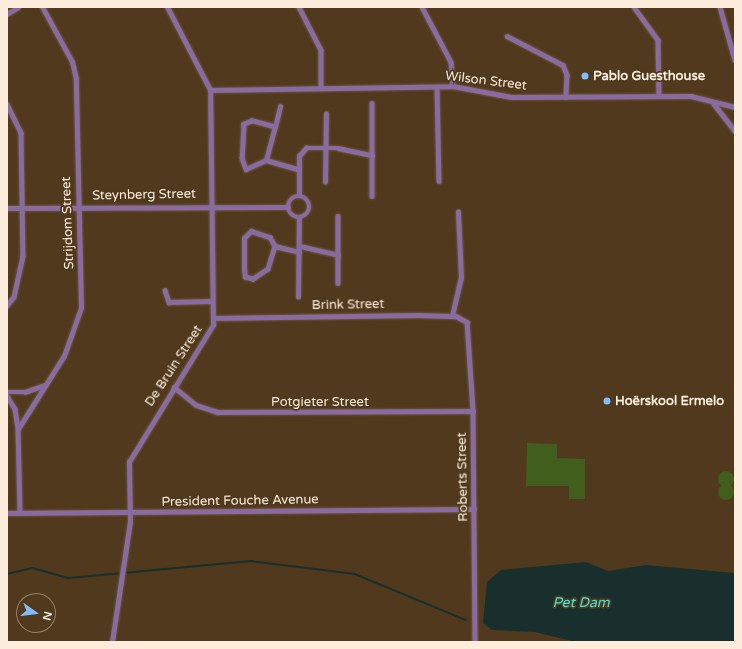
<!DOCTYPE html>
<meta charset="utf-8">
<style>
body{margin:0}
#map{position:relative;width:742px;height:649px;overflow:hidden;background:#50391c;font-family:"Varela Round",sans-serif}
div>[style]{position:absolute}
.green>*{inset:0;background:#415e1c}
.round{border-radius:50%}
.water>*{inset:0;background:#192f2d}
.stream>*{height:1.5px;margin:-0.75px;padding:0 0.75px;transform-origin:0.75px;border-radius:0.75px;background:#192f2d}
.roads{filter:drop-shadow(0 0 1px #6c563b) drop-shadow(0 0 1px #6c563b)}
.street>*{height:4.5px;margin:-2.25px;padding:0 2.25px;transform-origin:2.25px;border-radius:2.25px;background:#896aa1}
.street>.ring{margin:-2.25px;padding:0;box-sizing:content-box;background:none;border:4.5px solid #896aa1;border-radius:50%}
.dots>*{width:11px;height:11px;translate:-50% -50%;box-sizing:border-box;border:2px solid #50391c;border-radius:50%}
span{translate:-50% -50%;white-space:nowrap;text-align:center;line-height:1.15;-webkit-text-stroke:3.5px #50391c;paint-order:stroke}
.poi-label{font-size:13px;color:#fceddd;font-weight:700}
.left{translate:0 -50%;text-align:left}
.street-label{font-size:13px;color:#fceddd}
.water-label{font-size:14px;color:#3be8e0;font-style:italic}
.frame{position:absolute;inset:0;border:8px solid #fceddd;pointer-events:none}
.north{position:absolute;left:16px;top:593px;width:40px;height:40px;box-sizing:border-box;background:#50391c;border:1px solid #958169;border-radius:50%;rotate:104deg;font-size:11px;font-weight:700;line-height:16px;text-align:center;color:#fceddd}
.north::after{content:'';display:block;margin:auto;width:14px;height:18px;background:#81bdfa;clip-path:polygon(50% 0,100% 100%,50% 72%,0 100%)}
</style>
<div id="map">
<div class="green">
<div style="clip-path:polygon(527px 443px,557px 444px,557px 458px,585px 459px,585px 499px,569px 499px,569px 486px,526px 486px)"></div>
<div class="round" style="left:718px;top:471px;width:16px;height:16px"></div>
<div class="round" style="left:718px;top:484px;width:16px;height:16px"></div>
</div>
<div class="water">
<div style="clip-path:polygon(586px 562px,608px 571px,646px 565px,735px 573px,735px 642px,576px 642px,535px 632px,492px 630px,483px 623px,487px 582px,501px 570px)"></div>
</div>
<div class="stream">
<div style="left:7px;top:574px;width:27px;rotate:-13deg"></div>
<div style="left:33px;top:568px;width:37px;rotate:16deg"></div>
<div style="left:69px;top:578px;width:183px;rotate:-5.3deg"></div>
<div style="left:251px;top:561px;width:105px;rotate:7.1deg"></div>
<div style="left:355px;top:574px;width:120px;rotate:22.5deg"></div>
</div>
<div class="roads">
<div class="street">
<div style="left:299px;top:7px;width:48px;rotate:62.9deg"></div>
<div style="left:321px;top:50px;width:38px;rotate:90deg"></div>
<div style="left:422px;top:7px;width:62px;rotate:62.2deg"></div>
<div style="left:451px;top:62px;width:24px;rotate:85deg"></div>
<div style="left:634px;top:7px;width:41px;rotate:54deg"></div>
<div style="left:658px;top:40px;width:56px;rotate:89deg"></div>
<div style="left:720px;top:7px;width:55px;rotate:74.2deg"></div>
<div style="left:7px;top:14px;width:13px;rotate:-32deg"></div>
<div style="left:507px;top:36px;width:63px;rotate:27.4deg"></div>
<div style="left:563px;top:65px;width:11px;rotate:68deg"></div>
<div style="left:567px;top:75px;width:22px;rotate:93deg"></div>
<div style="left:437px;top:87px;width:94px;rotate:88.8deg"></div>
<div style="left:210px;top:90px;width:243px;rotate:-0.9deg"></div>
<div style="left:453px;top:86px;width:59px;rotate:10.7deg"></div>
<div style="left:511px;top:97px;width:180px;rotate:-0.3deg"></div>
<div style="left:691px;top:96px;width:45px;rotate:14deg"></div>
<div style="left:372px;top:103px;width:93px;rotate:90deg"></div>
<div style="left:7px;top:104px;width:32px;rotate:64deg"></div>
<div style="left:21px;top:133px;width:123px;rotate:89.1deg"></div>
<div style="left:23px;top:256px;width:42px;rotate:102.4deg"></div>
<div style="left:14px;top:297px;width:11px;rotate:128deg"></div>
<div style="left:714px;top:104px;width:34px;rotate:52deg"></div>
<div style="left:275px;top:127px;width:24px;rotate:-165deg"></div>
<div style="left:252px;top:121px;width:9px;rotate:159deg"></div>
<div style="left:244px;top:124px;width:34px;rotate:93deg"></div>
<div style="left:242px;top:158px;width:12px;rotate:70deg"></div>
<div style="left:246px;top:169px;width:22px;rotate:-24deg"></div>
<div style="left:266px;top:160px;width:34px;rotate:-75deg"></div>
<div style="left:275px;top:127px;width:21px;rotate:-76deg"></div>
<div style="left:266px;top:160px;width:33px;rotate:16deg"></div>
<div style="left:325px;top:182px;width:68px;rotate:-89.2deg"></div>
<div style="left:299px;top:195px;width:39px;rotate:-90deg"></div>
<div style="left:299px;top:156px;width:11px;rotate:-49deg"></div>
<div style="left:306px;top:148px;width:32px"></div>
<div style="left:338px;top:148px;width:35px;rotate:12deg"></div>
<div class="ring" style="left:288px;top:196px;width:17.5px;height:17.5px"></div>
<div style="left:7px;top:208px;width:281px;rotate:-0.2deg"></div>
<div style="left:338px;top:216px;width:67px;rotate:90deg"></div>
<div style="left:251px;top:231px;width:20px;rotate:18deg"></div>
<div style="left:270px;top:237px;width:10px;rotate:61deg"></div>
<div style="left:275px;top:246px;width:24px;rotate:107deg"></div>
<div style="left:268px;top:269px;width:18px;rotate:146deg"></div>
<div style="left:253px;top:279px;width:8px;rotate:-166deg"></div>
<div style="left:245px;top:277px;width:7px;rotate:-98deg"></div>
<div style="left:244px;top:270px;width:32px;rotate:-90deg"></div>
<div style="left:244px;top:238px;width:10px;rotate:-45deg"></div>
<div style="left:275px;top:246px;width:25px;rotate:14deg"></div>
<div style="left:300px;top:246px;width:39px;rotate:13deg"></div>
<div style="left:165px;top:290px;width:13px;rotate:72deg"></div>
<div style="left:169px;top:302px;width:43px;rotate:-1.3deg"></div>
<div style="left:298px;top:297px;width:79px;rotate:-89.3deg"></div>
<div style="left:452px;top:316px;width:39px;rotate:-77deg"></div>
<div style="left:461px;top:278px;width:66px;rotate:-92.6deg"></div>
<div style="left:213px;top:318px;width:206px;rotate:-0.8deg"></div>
<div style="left:419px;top:315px;width:37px;rotate:2deg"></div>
<div style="left:456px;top:316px;width:13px;rotate:29deg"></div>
<div style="left:467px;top:322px;width:89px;rotate:86.1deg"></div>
<div style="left:473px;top:411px;width:231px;rotate:89.5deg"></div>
<div style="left:174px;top:387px;width:28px;rotate:39deg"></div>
<div style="left:196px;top:405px;width:23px;rotate:18deg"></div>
<div style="left:218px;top:412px;width:255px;rotate:-0.2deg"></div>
<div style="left:7px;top:392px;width:18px"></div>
<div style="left:25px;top:392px;width:21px;rotate:-19deg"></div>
<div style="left:7px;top:396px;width:15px;rotate:58deg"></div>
<div style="left:15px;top:409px;width:20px;rotate:81deg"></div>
<div style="left:18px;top:429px;width:83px;rotate:88.6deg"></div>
<div style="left:18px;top:429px;width:86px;rotate:-57.8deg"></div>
<div style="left:64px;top:356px;width:51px;rotate:-70.5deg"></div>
<div style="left:81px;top:308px;width:229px;rotate:-91.3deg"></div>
<div style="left:76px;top:79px;width:17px;rotate:-103deg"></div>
<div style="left:72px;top:62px;width:63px;rotate:-118.6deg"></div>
<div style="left:7px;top:513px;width:467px;rotate:-0.5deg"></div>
<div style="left:112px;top:642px;width:122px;rotate:-81.5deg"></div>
<div style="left:130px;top:521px;width:59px;rotate:-91deg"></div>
<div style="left:129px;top:462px;width:161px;rotate:-58.5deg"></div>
<div style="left:213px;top:325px;width:235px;rotate:-90.7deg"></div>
<div style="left:210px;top:90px;width:93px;rotate:-117.4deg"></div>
</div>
</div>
<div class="dots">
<div style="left:585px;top:76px;background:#81bdfa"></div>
<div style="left:607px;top:401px;background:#81bdfa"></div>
</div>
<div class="poi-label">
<span class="left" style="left:593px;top:76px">Pablo Guesthouse</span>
<span class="left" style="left:615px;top:401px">Hoërskool Ermelo</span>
</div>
<div class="street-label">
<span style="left:486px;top:81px;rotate:7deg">Wilson Street</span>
<span style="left:144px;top:195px;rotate:-1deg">Steynberg Street</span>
<span style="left:68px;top:223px;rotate:-92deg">Strijdom Street</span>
<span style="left:348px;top:305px;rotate:-1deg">Brink Street</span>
<span style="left:174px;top:366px;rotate:-57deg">De Bruin Street</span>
<span style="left:320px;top:402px">Potgieter Street</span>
<span style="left:463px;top:477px;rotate:-91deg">Roberts Street</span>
<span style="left:240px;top:501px;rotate:-1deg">President Fouche Avenue</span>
</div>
<div class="water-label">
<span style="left:581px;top:603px">Pet Dam</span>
</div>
<div class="frame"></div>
<div class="north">N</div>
</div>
